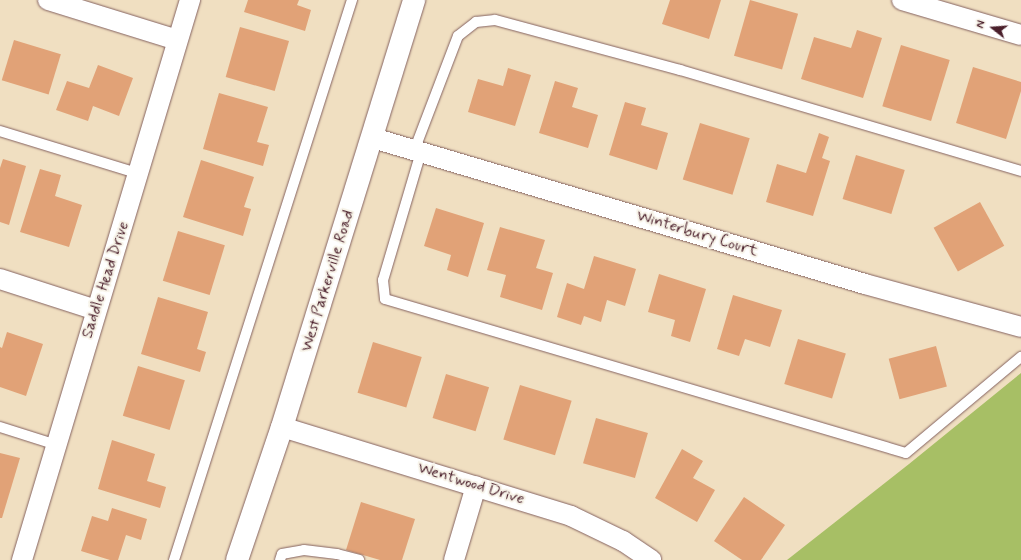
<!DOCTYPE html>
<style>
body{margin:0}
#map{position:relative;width:1021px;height:560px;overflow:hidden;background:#f0dfc1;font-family:Mynerve,sans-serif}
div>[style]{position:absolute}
.green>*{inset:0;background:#a7bf65}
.building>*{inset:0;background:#e1a277;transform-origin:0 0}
.roads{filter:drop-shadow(0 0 1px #846260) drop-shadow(0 0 1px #846260)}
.service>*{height:10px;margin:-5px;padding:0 5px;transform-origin:5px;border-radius:5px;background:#fff}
.minor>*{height:20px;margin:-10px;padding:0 10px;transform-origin:10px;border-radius:10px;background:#fff}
.secondary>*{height:22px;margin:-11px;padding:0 11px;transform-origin:11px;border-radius:11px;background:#fff}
span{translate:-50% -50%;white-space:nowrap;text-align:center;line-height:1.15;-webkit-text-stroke:4px #f7f3e8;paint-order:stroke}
.street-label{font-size:16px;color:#4a1f2b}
.north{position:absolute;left:973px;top:8px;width:40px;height:40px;-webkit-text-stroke:3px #f7f3e8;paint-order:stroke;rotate:287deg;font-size:11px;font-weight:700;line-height:16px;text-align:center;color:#4a1f2b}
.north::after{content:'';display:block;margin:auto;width:14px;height:18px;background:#4a1f2b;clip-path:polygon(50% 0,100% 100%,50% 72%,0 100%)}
</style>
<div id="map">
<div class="green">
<div style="clip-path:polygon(1021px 373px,1021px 560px,787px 560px,909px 464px)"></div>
</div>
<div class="building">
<div style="clip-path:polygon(248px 0,299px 0,297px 5px,311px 10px,305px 31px,244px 12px)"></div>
<div style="clip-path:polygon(670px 0,721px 0,709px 39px,662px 24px)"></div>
<div style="left:750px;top:0;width:50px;height:58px;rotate:16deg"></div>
<div style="left:240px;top:27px;width:51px;height:52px;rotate:16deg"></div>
<div style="clip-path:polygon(857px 30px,882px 38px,863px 98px,801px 79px,814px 37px,851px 48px)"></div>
<div style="left:14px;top:40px;width:49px;height:42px;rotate:17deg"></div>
<div style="left:901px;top:45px;width:51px;height:64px;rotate:17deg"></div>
<div style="clip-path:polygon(98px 65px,133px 78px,119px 116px,93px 106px,88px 121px,56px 110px,67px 81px,89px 88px)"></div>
<div style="clip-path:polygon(973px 67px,1021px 82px,1021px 91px,1006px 139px,956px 123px)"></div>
<div style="clip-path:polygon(508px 68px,531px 75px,515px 126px,468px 112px,478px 79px,503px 86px)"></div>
<div style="clip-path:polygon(555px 81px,578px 88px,572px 107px,598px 115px,588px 148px,539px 133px)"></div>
<div style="clip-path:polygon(219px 93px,268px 107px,257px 142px,269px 145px,263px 166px,203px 149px)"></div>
<div style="clip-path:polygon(625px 102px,646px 108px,641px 125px,668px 133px,657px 170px,609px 155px)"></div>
<div style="left:700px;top:123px;width:52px;height:59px;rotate:17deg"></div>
<div style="clip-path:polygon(819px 133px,829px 137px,822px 158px,830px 161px,813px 216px,766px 202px,777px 164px,806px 173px)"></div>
<div style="left:856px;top:155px;width:51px;height:46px;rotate:17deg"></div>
<div style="clip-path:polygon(3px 159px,26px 166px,9px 225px,0 222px,0 168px)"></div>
<div style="clip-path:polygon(201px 160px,254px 177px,244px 207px,251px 209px,243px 236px,183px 217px)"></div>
<div style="clip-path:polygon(40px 169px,61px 175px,55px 196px,82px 205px,69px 247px,20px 232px)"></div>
<div style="left:980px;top:202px;width:50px;height:53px;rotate:61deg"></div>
<div style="clip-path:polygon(436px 208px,484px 223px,468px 277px,447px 270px,451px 255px,424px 246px)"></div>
<div style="clip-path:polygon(500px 227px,545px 240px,536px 268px,553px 273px,542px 310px,500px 297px,506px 275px,487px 270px)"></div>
<div style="left:178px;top:231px;width:49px;height:52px;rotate:17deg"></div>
<div style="clip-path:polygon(594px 256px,636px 269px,625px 306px,607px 300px,601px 322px,584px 316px,581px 325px,557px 317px,567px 283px,584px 289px)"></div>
<div style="clip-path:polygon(659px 274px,706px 289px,690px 342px,671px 336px,675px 320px,648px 312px)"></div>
<div style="clip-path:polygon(733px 295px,782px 310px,770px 347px,745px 339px,739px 356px,717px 349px)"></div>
<div style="clip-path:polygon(158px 297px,208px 312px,197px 349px,206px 352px,200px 372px,141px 354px)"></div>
<div style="clip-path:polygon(7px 332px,43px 344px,26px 396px,0 387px,0 347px,2px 348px)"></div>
<div style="left:798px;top:339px;width:50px;height:47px;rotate:17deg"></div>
<div style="left:373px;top:342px;width:51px;height:53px;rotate:17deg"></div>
<div style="left:936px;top:346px;width:42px;height:49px;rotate:75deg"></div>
<div style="left:138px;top:366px;width:49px;height:52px;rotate:17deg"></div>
<div style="left:446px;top:374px;width:45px;height:46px;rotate:17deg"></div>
<div style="left:520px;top:385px;width:54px;height:57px;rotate:17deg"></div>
<div style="left:596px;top:418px;width:54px;height:47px;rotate:16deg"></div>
<div style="clip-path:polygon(112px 440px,155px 454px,147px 481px,166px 487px,160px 508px,98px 489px)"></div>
<div style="clip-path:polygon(682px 449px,703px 461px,693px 478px,715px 490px,697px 522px,655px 498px)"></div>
<div style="clip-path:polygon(0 453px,20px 458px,2px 518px,0 518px)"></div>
<div style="clip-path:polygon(744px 497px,785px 525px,761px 560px,742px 560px,714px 541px)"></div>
<div style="clip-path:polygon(361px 502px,415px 519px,402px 560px,380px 560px,346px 550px)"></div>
<div style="clip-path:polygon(112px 508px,147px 519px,141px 540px,126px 535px,118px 560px,110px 560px,81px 551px,92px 516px,108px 521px)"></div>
</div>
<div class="roads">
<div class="service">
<div style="left:0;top:131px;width:146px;rotate:17.1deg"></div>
<div style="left:414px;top:151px;width:123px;rotate:-69.1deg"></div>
<div style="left:458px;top:36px;width:23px;rotate:-38deg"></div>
<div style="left:476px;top:22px;width:19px;rotate:-6deg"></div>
<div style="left:495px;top:20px;width:192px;rotate:15.1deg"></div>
<div style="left:680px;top:70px;width:356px;rotate:16.5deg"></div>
<div style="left:421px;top:152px;width:134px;rotate:106.5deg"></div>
<div style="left:383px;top:280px;width:19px;rotate:84deg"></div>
<div style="left:385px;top:299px;width:543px;rotate:16.47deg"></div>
<div style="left:906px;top:453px;width:150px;rotate:-39.9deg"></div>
<div style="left:0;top:427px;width:57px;rotate:17.5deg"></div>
<div style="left:174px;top:560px;width:588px;rotate:-72.37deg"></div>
<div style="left:280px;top:560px;width:6px;rotate:-72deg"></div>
<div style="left:282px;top:554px;width:22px;rotate:-10deg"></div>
<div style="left:304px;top:550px;width:33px;rotate:7deg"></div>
<div style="left:337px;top:554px;width:23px;rotate:15deg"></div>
</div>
<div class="minor">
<div style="left:48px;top:0;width:135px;rotate:17.2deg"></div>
<div style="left:902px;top:0;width:124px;rotate:16.4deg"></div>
<div style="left:373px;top:138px;width:513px;rotate:16.53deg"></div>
<div style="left:865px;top:284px;width:162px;rotate:15.4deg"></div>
<div style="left:0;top:279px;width:101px;rotate:17.9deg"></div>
<div style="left:282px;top:427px;width:302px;rotate:17.1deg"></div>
<div style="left:571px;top:516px;width:58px;rotate:25.7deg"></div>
<div style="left:623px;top:541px;width:34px;rotate:34deg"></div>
<div style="left:22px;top:560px;width:585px;rotate:-73.3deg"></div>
<div style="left:454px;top:560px;width:77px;rotate:-73.4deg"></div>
</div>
<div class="secondary">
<div style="left:237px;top:560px;width:140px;rotate:-71.3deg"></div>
<div style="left:282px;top:427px;width:447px;rotate:-72.8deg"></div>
</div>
</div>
<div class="street-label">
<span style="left:697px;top:234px;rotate:17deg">Winterbury Court</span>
<span style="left:106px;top:280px;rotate:-72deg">Saddle Head Drive</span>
<span style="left:328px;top:281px;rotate:-73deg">West Parkerville Road</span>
<span style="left:471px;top:484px;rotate:17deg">Wentwood Drive</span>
</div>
<div class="north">N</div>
</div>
